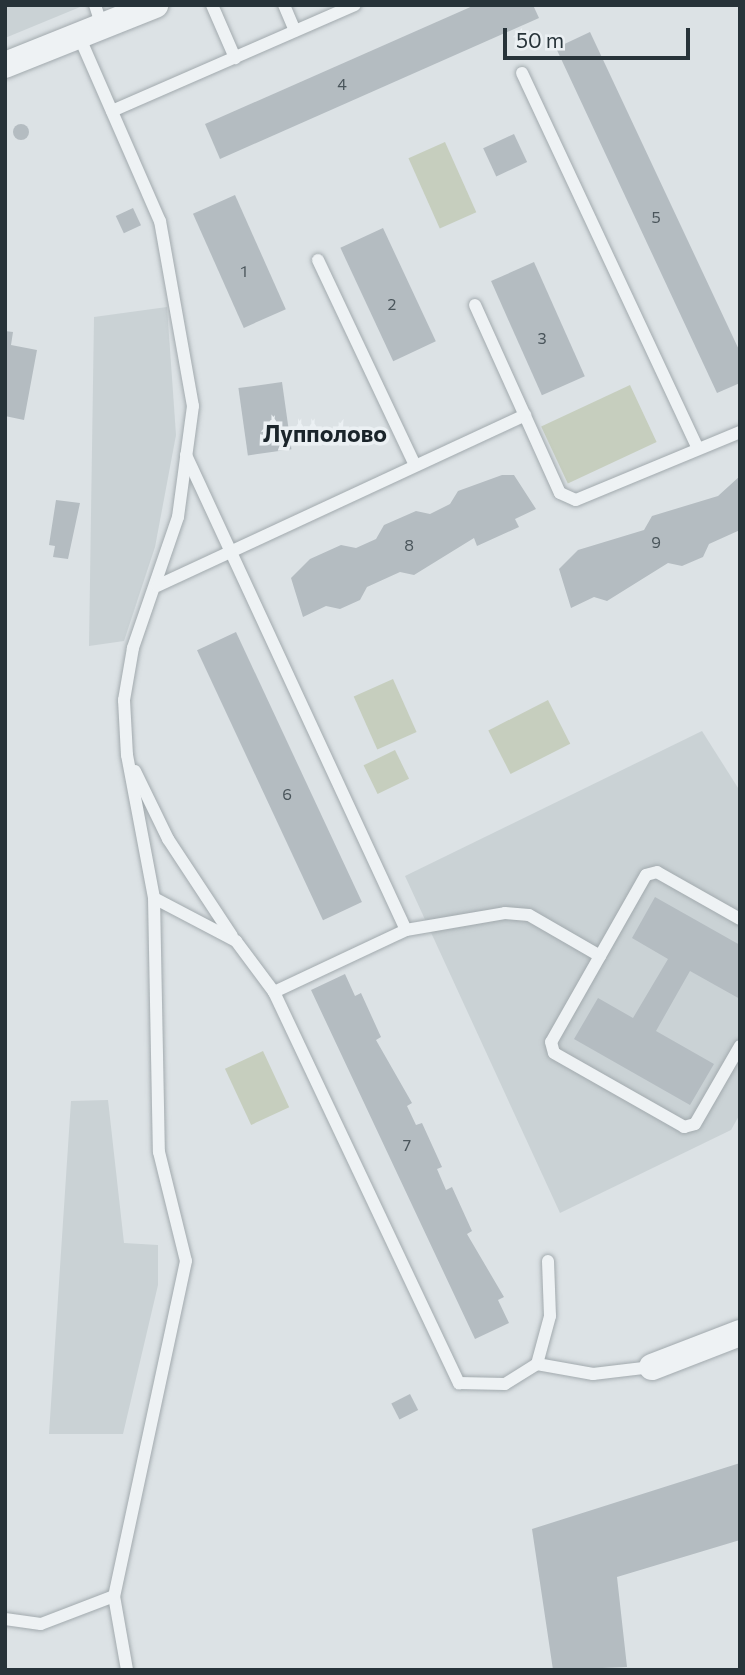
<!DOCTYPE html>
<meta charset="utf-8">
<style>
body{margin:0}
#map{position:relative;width:745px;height:1675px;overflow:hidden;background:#dce2e5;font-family:Commissioner,sans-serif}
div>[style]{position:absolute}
.built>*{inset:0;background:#cad2d5}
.green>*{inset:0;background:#c6cebe;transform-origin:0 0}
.building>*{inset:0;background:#b4bcc1;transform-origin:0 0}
.round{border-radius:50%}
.roads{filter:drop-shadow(0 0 2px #a2aaae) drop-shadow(0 0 2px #a2aaae)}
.service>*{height:12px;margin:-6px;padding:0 6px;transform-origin:6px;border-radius:6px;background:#eef2f4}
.minor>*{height:26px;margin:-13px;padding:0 13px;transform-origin:13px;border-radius:13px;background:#eef2f4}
span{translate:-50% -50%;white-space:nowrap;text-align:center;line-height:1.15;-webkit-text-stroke:7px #ebf0f3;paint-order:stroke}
.number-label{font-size:16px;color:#4a555b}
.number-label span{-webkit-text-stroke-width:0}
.quarter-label{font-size:23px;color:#1a242a;font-weight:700}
.frame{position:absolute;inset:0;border:7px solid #273339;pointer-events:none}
.scale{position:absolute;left:503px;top:28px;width:187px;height:32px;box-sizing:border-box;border:4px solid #273339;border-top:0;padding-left:9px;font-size:21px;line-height:24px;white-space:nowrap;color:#273339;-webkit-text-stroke:5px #ebf0f3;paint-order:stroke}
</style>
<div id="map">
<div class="built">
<div style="clip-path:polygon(5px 5px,85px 5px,5px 38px)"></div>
<div style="clip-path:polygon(167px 307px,176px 435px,155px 547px,124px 641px,89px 646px,94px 317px)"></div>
<div style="clip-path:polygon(702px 731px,740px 791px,740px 1114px,731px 1130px,560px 1213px,405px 876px)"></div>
<div style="clip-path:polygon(108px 1100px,124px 1243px,158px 1245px,158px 1285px,123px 1434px,49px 1434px,71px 1101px)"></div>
</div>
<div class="green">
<div style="left:445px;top:142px;width:77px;height:40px;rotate:66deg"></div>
<div style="left:630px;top:385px;width:63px;height:98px;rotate:65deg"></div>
<div style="left:393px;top:679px;width:58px;height:43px;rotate:66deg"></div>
<div style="left:548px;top:700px;width:49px;height:67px;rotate:63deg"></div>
<div style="left:395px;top:750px;width:32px;height:35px;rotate:64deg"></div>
<div style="left:263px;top:1051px;width:62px;height:42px;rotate:65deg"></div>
</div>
<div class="building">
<div style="clip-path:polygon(475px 5px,533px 5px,539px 18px,220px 159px,205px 124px)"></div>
<div style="clip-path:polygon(590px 32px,740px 352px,740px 383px,717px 393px,556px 48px)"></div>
<div class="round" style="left:13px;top:124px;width:16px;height:16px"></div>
<div style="left:514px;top:134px;width:31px;height:34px;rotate:65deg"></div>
<div style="left:235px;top:195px;width:125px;height:46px;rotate:66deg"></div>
<div style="left:133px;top:208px;width:19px;height:19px;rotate:65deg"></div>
<div style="left:383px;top:228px;width:125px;height:47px;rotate:65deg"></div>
<div style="left:534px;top:262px;width:125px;height:47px;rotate:66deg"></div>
<div style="clip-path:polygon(5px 331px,13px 332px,11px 345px,37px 350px,24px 420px,5px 416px)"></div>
<div style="left:282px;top:382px;width:68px;height:44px;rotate:82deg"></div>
<div style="clip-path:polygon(502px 475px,514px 475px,536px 509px,515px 519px,519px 527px,477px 546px,474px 538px,414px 575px,400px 572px,367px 587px,360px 600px,340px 609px,326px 606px,303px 617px,291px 578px,310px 559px,341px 545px,356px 548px,376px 539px,384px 525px,416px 511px,430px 514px,450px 504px,458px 491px)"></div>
<div style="clip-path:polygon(740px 476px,740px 530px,709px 544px,703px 557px,682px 566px,668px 563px,607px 601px,594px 597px,571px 608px,559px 569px,578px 550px,644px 530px,652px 516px,718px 496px)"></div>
<div style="clip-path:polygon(56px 500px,80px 503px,68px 559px,53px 557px,55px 546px,49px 545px)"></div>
<div style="left:236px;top:632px;width:298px;height:43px;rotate:65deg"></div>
<div style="clip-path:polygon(655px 897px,740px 945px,740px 999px,690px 971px,656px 1031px,714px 1064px,690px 1105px,574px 1039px,598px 998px,633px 1018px,668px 959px,632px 938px)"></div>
<div style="clip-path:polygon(345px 974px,355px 996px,361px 993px,381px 1037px,376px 1040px,412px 1103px,407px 1106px,416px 1125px,422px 1123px,442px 1167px,437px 1169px,446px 1190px,452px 1187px,472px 1231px,467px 1234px,504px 1297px,498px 1300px,509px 1323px,475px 1339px,311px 990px)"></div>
<div style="left:410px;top:1394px;width:18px;height:21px;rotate:63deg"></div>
<div style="clip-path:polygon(740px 1463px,740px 1540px,617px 1577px,627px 1667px,553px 1670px,532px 1529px)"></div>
</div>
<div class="roads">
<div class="service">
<div style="left:95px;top:5px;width:23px;rotate:72deg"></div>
<div style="left:212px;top:5px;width:58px;rotate:66.5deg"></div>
<div style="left:284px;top:5px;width:28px;rotate:67deg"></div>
<div style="left:79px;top:36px;width:202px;rotate:66.4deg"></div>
<div style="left:160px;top:221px;width:188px;rotate:79.9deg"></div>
<div style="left:193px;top:406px;width:112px;rotate:97.7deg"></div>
<div style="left:178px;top:517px;width:139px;rotate:109deg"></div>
<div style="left:133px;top:648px;width:53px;rotate:99.8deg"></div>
<div style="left:124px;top:700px;width:55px;rotate:86.9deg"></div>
<div style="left:127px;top:755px;width:146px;rotate:79.3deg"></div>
<div style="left:154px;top:898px;width:254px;rotate:88.9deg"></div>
<div style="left:159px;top:1152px;width:112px;rotate:76.1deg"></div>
<div style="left:186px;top:1261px;width:343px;rotate:102.1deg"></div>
<div style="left:114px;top:1596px;width:75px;rotate:80deg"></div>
<div style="left:522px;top:73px;width:411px;rotate:64.9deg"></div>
<div style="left:112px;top:111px;width:265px;rotate:-23.6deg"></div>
<div style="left:318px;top:260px;width:227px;rotate:64.7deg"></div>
<div style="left:475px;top:305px;width:206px;rotate:65.7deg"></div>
<div style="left:560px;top:493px;width:17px;rotate:24deg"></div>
<div style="left:576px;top:500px;width:178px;rotate:-22.5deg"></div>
<div style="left:186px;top:455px;width:523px;rotate:65.15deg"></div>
<div style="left:406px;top:930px;width:146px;rotate:154.8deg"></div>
<div style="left:157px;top:586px;width:406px;rotate:-24.9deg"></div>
<div style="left:135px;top:771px;width:76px;rotate:64.1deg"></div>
<div style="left:168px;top:839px;width:116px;rotate:56.6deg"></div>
<div style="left:154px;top:898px;width:93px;rotate:27.7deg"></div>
<div style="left:236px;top:941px;width:64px;rotate:53.3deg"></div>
<div style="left:274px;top:992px;width:433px;rotate:64.7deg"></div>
<div style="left:459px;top:1383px;width:46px;rotate:1.2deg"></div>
<div style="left:505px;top:1384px;width:38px;rotate:-32deg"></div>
<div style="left:537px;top:1364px;width:50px;rotate:-74.8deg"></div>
<div style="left:550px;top:1316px;width:55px;rotate:-92.1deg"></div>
<div style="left:740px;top:919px;width:95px;rotate:-150.5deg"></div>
<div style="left:657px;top:872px;width:11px;rotate:165deg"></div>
<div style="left:646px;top:875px;width:192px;rotate:119.6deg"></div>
<div style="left:551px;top:1042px;width:11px;rotate:75deg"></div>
<div style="left:554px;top:1053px;width:150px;rotate:29.6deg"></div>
<div style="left:684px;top:1127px;width:11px;rotate:-15deg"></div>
<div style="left:695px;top:1124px;width:90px;rotate:-60deg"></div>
<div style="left:406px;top:930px;width:100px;rotate:-9.7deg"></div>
<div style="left:505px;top:913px;width:24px;rotate:5deg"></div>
<div style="left:529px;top:915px;width:82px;rotate:30deg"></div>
<div style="left:537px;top:1364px;width:57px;rotate:10.1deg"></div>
<div style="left:593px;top:1374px;width:59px;rotate:-6.8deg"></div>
<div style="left:5px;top:1619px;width:36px;rotate:8deg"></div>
<div style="left:41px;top:1624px;width:78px;rotate:-21deg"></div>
</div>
<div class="minor">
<div style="left:5px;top:65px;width:162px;rotate:-21.8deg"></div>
<div style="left:652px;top:1367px;width:94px;rotate:-21.1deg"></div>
</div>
</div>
<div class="number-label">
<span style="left:342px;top:84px">4</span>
<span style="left:656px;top:217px">5</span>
<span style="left:244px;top:271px">1</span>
<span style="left:392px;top:304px">2</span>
<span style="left:542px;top:338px">3</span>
<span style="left:656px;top:542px">9</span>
<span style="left:409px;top:545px">8</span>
<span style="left:287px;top:794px">6</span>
<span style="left:407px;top:1145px">7</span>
</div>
<div class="quarter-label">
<span style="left:325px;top:433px">Лупполово</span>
</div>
<div class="frame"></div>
<div class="scale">50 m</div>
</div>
